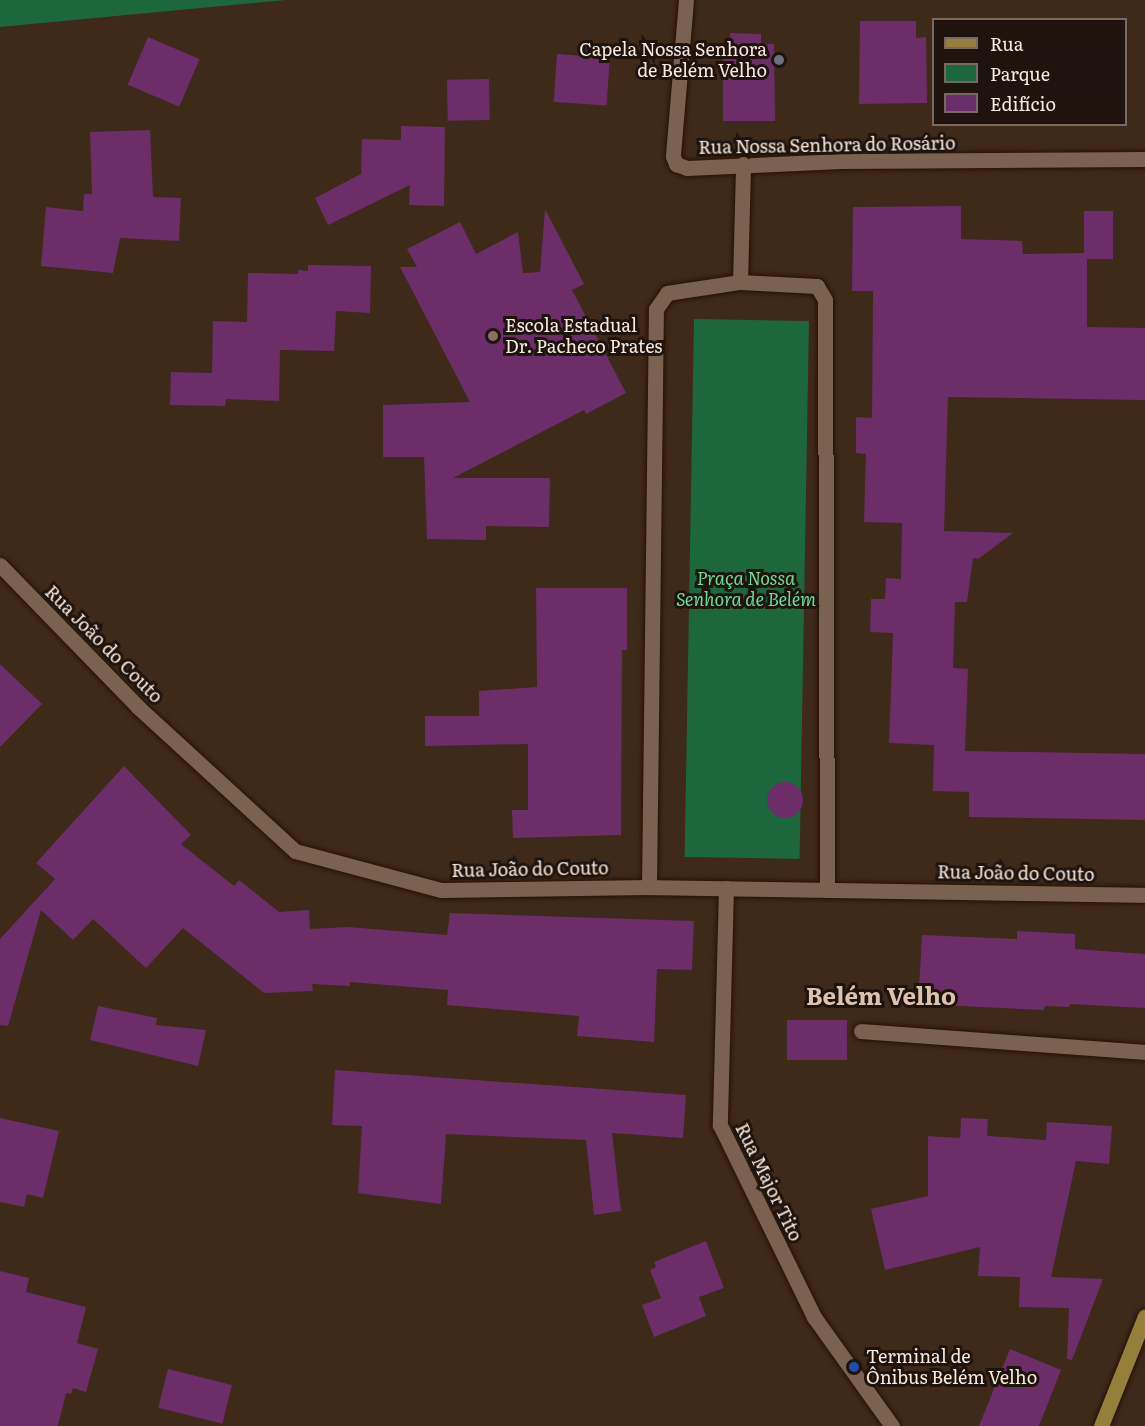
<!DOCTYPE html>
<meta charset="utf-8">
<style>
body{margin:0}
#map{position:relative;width:1145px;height:1426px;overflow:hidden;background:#3f2919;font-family:Literata,serif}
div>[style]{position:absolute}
.green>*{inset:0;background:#1d673d;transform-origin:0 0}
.building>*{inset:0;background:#6b2e68;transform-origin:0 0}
.round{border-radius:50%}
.roads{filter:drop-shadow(0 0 2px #251103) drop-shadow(0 0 2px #251103)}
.service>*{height:15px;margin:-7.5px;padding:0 7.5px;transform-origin:7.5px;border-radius:7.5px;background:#7b6250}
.minor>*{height:15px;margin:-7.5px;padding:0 7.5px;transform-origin:7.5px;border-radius:7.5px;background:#7b6250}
.secondary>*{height:15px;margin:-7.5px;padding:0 7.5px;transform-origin:7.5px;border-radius:7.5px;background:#967e3b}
.dots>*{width:16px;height:16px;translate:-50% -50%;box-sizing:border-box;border:3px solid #1e140d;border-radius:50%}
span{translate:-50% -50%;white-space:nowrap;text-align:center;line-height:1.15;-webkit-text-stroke:6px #1e140d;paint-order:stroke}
.poi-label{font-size:18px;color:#f7e9df}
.right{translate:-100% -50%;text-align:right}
.left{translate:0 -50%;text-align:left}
.street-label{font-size:18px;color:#f7e9df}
.park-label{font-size:18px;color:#69dc96;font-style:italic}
.district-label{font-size:24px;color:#dec2ae;font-weight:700}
.legend{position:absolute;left:932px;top:18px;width:195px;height:108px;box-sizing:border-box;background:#1e140d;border:2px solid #756961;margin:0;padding:8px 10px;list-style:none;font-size:18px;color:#f7e9df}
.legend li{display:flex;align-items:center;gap:12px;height:30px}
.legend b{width:30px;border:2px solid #756961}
</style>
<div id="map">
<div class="green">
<div style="clip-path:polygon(0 0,286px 0,0 27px)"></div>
<div style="left:694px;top:319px;width:115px;height:538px;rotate:1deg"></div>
</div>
<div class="building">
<div style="clip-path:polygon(860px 21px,916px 21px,916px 38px,926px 37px,927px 103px,859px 104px)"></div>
<div style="clip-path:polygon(730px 33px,761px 34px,761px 44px,774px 44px,775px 121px,723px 121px,723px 43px,731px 43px)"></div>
<div style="left:148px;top:37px;width:56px;height:52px;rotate:23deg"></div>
<div style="left:557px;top:54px;width:53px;height:48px;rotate:4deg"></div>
<div style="left:489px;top:79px;width:41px;height:42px;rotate:89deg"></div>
<div style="clip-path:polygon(401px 126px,445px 127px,444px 206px,409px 205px,410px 185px,328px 225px,315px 198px,361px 174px,362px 139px,401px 140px)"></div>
<div style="clip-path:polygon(150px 130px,153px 197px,181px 198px,179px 241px,120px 238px,113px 273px,41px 266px,46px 207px,83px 211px,84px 194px,92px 194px,90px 132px)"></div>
<div style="clip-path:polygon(961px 206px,961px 239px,1022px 241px,1023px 254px,1084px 253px,1084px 211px,1113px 211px,1113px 259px,1087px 259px,1087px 327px,1145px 328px,1145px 400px,948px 397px,944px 531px,1013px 533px,978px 559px,973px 558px,967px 602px,955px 602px,953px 668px,968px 669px,965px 751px,1145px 754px,1145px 820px,969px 817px,969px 792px,933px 791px,934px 745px,889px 743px,893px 633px,870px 632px,871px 599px,885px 599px,886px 578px,901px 579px,902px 523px,864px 522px,866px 454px,856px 453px,856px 417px,872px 418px,873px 291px,852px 291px,853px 207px)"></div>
<div style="clip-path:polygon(545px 209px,584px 284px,572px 290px,626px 393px,586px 414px,584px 410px,453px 478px,550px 478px,549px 527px,486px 526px,486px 540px,427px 539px,424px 457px,383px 457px,383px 405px,470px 402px,400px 267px,417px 267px,407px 249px,460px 222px,476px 254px,518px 232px,523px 273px,540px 272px)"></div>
<div style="clip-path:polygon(308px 265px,371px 266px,370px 313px,336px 311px,334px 351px,280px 350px,279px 401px,226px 399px,225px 406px,170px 405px,171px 372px,212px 373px,213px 321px,247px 322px,248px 273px,298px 274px,298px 270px,308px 271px)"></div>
<div style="clip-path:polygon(536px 588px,627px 588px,627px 650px,622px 650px,621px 835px,513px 838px,512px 810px,528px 810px,528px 744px,425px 746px,425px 716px,479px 716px,479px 691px,537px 687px)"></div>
<div style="clip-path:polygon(0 664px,42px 704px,0 747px)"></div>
<div style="clip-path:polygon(124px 766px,191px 835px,181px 844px,234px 886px,239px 880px,279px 912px,309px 910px,310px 929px,348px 927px,447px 935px,450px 913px,694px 921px,692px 970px,657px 969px,654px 1042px,577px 1036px,579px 1016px,447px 1005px,448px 990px,350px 982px,350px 986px,312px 984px,313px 991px,264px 993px,183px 928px,146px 968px,93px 919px,73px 940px,41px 910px,8px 1026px,0 1025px,0 939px,55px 879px,36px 863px)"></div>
<div class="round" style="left:767px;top:782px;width:36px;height:36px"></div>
<div style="clip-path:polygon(1017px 931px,1075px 934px,1075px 949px,1145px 954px,1145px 1008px,1070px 1004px,1069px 1007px,1045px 1006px,1044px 1010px,918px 1004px,922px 935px,1017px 939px)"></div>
<div style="clip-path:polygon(98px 1006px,157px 1018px,156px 1025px,206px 1030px,198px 1066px,90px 1040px)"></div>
<div style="left:847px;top:1020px;width:40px;height:60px;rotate:90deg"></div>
<div style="clip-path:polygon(335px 1070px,686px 1095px,683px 1138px,612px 1133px,621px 1211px,594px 1215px,586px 1140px,446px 1134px,441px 1204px,358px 1193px,362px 1126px,332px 1125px)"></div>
<div style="clip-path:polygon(0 1118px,59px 1131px,43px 1198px,27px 1194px,24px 1207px,0 1202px)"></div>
<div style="clip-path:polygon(961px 1118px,988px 1119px,987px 1136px,1046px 1140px,1047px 1122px,1112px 1126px,1109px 1164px,1076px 1161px,1051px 1277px,1103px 1279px,1072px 1360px,1067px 1359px,1069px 1308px,1019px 1307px,1020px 1277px,978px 1276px,980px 1247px,885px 1270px,871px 1209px,928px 1196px,928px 1136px,960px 1138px)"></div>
<div style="clip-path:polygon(706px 1241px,724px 1288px,699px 1297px,706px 1316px,654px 1337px,642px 1305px,661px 1298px,650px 1270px,656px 1267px,654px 1262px)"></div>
<div style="clip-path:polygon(0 1271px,29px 1278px,26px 1292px,86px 1307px,77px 1343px,98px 1349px,86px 1392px,73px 1388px,71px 1394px,66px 1393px,58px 1426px,0 1426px)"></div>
<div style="clip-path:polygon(1010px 1349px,1061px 1370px,1039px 1426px,979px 1426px)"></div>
<div style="left:168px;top:1369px;width:66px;height:40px;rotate:14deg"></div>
</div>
<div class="roads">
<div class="service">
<div style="left:861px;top:1031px;width:285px;rotate:4.2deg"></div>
</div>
<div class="minor">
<div style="left:686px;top:0;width:157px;rotate:94.8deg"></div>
<div style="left:673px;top:156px;width:9px;rotate:69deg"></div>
<div style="left:676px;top:164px;width:12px;rotate:20deg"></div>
<div style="left:687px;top:168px;width:154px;rotate:-2.6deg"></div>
<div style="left:841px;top:161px;width:304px;rotate:-0.4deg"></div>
<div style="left:740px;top:282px;width:77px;rotate:3deg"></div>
<div style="left:817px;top:286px;width:16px;rotate:60deg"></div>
<div style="left:825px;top:300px;width:590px;rotate:89.81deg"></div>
<div style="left:0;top:565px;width:198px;rotate:45.8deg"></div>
<div style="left:138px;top:707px;width:213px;rotate:42.5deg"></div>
<div style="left:295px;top:851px;width:151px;rotate:15deg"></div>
<div style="left:441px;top:890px;width:208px;rotate:-0.8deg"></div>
<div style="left:649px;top:887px;width:496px;rotate:0.9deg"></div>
<div style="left:649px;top:887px;width:578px;rotate:-89.31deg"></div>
<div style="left:656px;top:309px;width:19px;rotate:-55deg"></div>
<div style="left:667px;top:293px;width:74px;rotate:-8.6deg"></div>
<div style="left:740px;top:282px;width:118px;rotate:-88.5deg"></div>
<div style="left:726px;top:888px;width:237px;rotate:91.5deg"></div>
<div style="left:720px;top:1125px;width:214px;rotate:63.9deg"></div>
<div style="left:814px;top:1317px;width:134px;rotate:54.4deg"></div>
</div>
<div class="secondary">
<div style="left:1101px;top:1426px;width:118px;rotate:-68.2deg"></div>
</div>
</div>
<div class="dots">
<div style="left:779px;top:60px;background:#6b7280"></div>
<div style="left:493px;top:336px;background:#8d6e63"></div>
<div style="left:854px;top:1367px;background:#1a4fb4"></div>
</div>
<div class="poi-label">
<span class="right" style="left:767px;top:60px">Capela Nossa Senhora<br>de Belém Velho</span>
<span class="left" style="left:505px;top:336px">Escola Estadual<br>Dr. Pacheco Prates</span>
<span class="left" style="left:866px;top:1367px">Terminal de<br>Ônibus Belém Velho</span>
</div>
<div class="street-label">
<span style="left:827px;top:145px;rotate:-1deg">Rua Nossa Senhora do Rosário</span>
<span style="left:104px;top:644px;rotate:45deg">Rua João do Couto</span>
<span style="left:530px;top:869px;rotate:-1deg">Rua João do Couto</span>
<span style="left:1016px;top:873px;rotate:1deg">Rua João do Couto</span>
<span style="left:769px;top:1182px;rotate:64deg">Rua Major Tito</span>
</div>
<div class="park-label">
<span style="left:746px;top:589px">Praça Nossa<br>Senhora de Belém</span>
</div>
<div class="district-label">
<span style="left:881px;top:995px">Belém Velho</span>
</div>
<ul class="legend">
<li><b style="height:8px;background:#967e3b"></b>Rua</li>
<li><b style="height:16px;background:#1d673d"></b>Parque</li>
<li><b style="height:16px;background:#6b2e68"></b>Edifício</li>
</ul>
</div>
